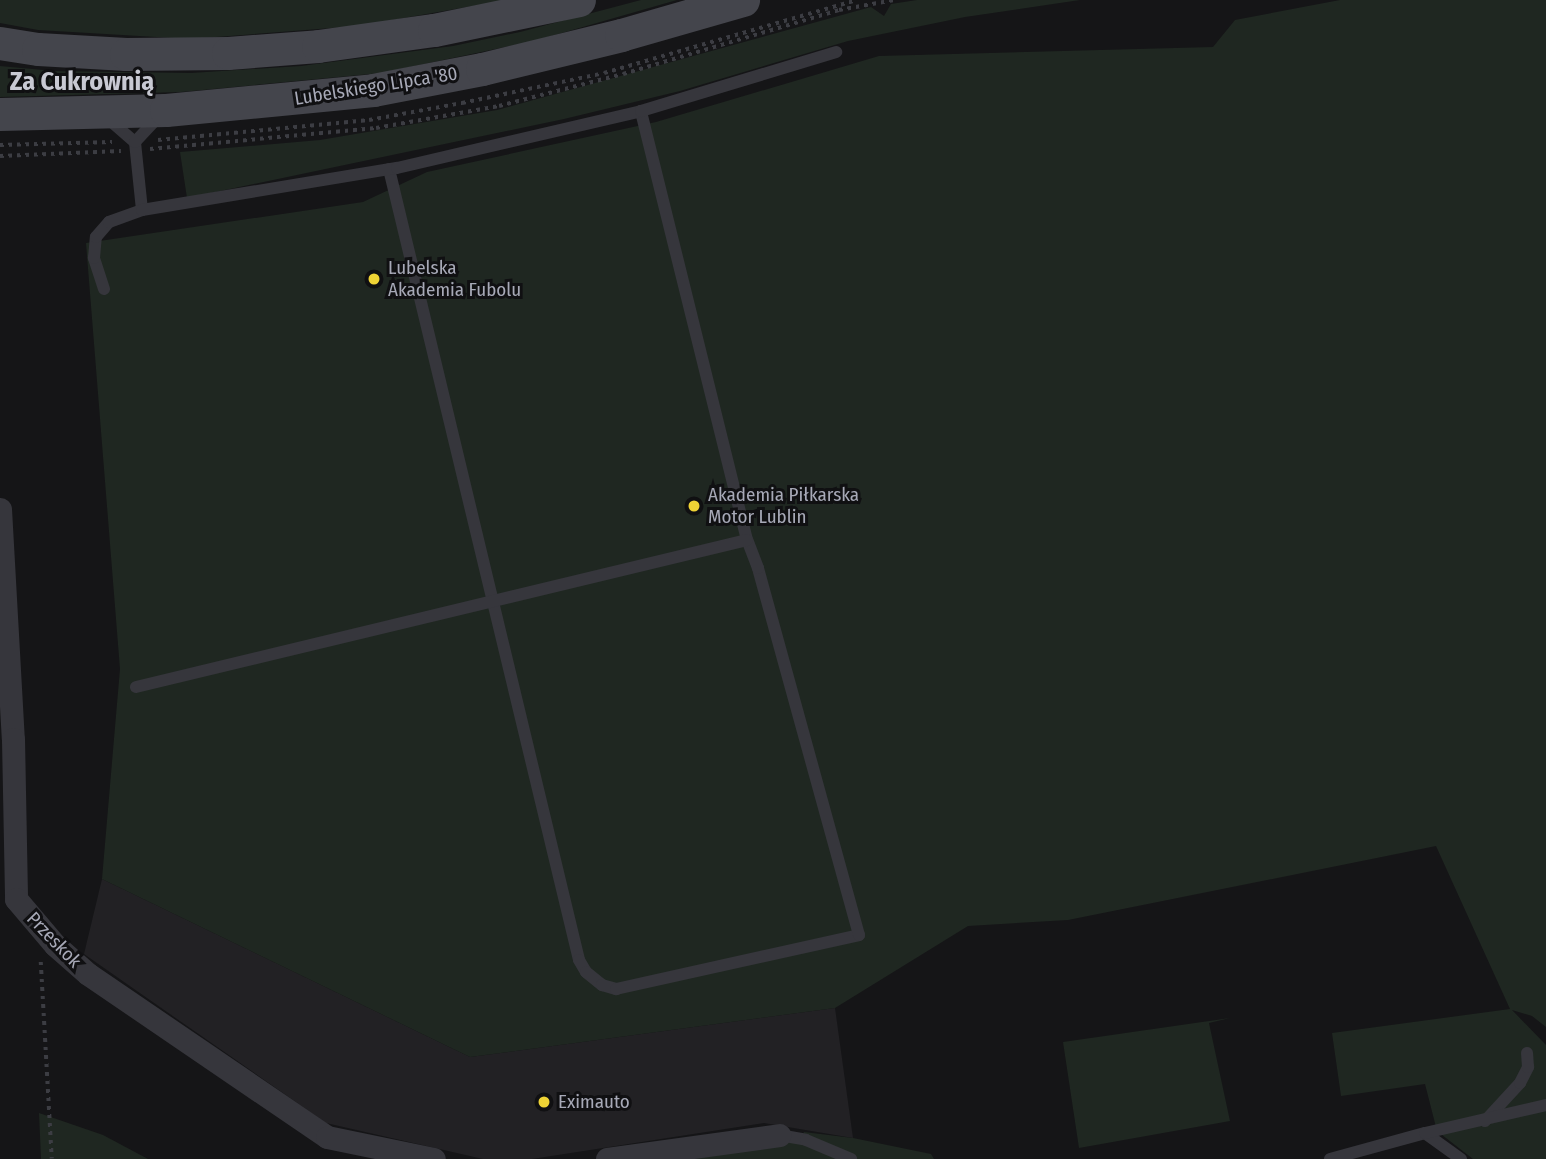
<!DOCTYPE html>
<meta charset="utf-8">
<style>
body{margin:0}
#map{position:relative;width:1546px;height:1159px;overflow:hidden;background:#151517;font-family:"Fira Sans Condensed",sans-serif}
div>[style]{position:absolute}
.built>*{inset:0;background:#222124}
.green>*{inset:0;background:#1f2721}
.path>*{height:3.5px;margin-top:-1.75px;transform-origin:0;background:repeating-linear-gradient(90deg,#3c3d43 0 3.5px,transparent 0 8.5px)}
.service>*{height:12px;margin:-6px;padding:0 6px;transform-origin:6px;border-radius:6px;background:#36363c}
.minor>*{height:23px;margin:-11.5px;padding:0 11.5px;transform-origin:11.5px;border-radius:11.5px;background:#36363c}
.secondary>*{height:33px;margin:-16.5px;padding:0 16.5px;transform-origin:16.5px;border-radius:16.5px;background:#44454c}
.dots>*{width:19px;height:19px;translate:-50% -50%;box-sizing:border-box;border:4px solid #101012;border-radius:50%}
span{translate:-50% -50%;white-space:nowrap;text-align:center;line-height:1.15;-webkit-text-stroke:6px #101012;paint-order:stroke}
.street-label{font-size:19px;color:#a7a9b7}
.poi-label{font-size:19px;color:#a7a9b7}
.left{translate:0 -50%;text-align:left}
.district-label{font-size:26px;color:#c8c9d3;font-weight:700}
</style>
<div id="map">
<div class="built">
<div style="clip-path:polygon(102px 879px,470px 1057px,835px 1008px,853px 1138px,764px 1123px,532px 1159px,483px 1159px,326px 1123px,84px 954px)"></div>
</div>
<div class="green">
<div style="clip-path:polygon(0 0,507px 0,358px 26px,190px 39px,38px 30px,0 23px)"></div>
<div style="clip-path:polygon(641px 0,677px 0,534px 41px,381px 73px,181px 92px,0 97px,0 66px,54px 71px,191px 73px,301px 66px,453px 46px,520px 32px)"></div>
<div style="clip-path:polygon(917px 0,1080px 0,965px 17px,848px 41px,680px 91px,564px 119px,187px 198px,180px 152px,320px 140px,497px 110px,871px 7px,884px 16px,891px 4px)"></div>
<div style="clip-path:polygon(1340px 0,1546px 0,1546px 1027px,1532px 1016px,1512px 1010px,1546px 1045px,1546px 1159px,1473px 1159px,1437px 1131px,1425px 1084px,1341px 1096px,1332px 1033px,1510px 1009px,1436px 846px,1068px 920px,968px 926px,835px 1008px,470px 1057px,102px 879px,120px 669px,86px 243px,363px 202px,427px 172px,656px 122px,879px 56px,1213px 47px,1235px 20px)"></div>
<div style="clip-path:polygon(1230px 1018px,1209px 1023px,1230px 1121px,1079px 1148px,1063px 1042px)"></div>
<div style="clip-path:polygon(39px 1113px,103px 1135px,148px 1159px,41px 1159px)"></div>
<div style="clip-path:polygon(804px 1132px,853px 1138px,931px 1154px,934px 1159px,607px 1159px,800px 1141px)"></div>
</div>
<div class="path">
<div style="left:158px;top:140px;width:212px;rotate:-5.4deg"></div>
<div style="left:369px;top:120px;width:95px;rotate:-10.4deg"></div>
<div style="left:462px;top:103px;width:145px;rotate:-11.9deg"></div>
<div style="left:604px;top:73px;width:263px;rotate:-16.1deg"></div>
<div style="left:0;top:145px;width:112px;rotate:-1.5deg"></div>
<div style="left:150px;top:149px;width:227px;rotate:-5.3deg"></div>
<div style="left:376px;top:128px;width:125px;rotate:-10.1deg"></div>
<div style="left:499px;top:106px;width:128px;rotate:-14.5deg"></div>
<div style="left:623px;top:74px;width:225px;rotate:-16.5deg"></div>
<div style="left:839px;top:10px;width:56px;rotate:-10.3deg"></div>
<div style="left:0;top:156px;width:121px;rotate:-2.4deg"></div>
<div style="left:41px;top:962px;width:197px;rotate:86.8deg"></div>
</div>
<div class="service">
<div style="left:106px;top:117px;width:38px;rotate:41deg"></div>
<div style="left:389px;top:169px;width:813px;rotate:76.49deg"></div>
<div style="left:579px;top:960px;width:14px;rotate:60deg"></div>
<div style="left:586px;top:972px;width:21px;rotate:39deg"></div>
<div style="left:602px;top:985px;width:15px;rotate:16deg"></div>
<div style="left:616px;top:989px;width:249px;rotate:-12.5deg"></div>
<div style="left:859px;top:935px;width:381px;rotate:-105.4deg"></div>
<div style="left:758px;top:568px;width:30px;rotate:-111deg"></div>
<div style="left:747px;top:540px;width:442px;rotate:-103.9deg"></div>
<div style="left:142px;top:210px;width:68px;rotate:-95.9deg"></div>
<div style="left:135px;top:142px;width:35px;rotate:-47deg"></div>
<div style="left:104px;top:289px;width:33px;rotate:-108deg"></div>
<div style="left:94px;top:258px;width:21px;rotate:-85deg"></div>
<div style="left:96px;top:237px;width:20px;rotate:-49deg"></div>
<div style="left:109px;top:222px;width:35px;rotate:-20deg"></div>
<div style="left:142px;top:210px;width:258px;rotate:-9.4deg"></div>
<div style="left:397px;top:168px;width:251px;rotate:-13.1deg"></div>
<div style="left:641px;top:111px;width:204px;rotate:-16.8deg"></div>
<div style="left:136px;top:687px;width:628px;rotate:-13.53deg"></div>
<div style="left:1485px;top:1121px;width:52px;rotate:-47.4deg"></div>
<div style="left:1520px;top:1083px;width:18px;rotate:-63deg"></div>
<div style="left:1528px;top:1067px;width:14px;rotate:-94deg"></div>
<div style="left:779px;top:1135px;width:27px;rotate:10deg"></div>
<div style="left:806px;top:1140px;width:49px;rotate:22.9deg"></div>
<div style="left:1330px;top:1159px;width:98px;rotate:-15.3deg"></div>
<div style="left:1461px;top:1159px;width:44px;rotate:-144.2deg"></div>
<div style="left:1425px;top:1133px;width:124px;rotate:-13deg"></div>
</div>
<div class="minor">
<div style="left:0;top:509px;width:230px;rotate:86.8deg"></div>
<div style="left:13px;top:739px;width:160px;rotate:88.9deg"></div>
<div style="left:16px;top:899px;width:60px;rotate:49.7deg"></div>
<div style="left:55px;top:945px;width:44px;rotate:41.3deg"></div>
<div style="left:88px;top:974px;width:289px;rotate:34.3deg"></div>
<div style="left:327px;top:1137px;width:109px;rotate:11.6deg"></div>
<div style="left:607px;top:1159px;width:174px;rotate:-7.9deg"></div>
</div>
<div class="secondary">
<div style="left:0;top:43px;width:38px;rotate:9deg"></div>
<div style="left:38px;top:49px;width:88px;rotate:3.3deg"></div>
<div style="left:126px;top:54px;width:102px;rotate:-0.6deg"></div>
<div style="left:228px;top:53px;width:90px;rotate:-4.4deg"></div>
<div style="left:318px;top:46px;width:117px;rotate:-7.9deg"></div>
<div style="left:434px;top:30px;width:148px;rotate:-11.7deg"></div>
<div style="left:0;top:114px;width:166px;rotate:-1.4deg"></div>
<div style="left:166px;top:110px;width:208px;rotate:-5.5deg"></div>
<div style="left:373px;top:90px;width:111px;rotate:-10.9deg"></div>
<div style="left:482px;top:69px;width:143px;rotate:-13.7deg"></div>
<div style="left:621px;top:35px;width:127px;rotate:-16deg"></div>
</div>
<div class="dots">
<div style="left:374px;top:279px;background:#efd335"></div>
<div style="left:694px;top:506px;background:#efd335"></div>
<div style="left:544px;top:1102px;background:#efd335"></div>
</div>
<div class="street-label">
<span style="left:376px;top:86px;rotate:-9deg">Lubelskiego Lipca '80</span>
<span style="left:54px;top:940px;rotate:46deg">Przeskok</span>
</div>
<div class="poi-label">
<span class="left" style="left:388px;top:279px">Lubelska<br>Akademia Fubolu</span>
<span class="left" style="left:708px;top:506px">Akademia Piłkarska<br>Motor Lublin</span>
<span class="left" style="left:558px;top:1102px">Eximauto</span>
</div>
<div class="district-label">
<span style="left:82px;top:82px">Za Cukrownią</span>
</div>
</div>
